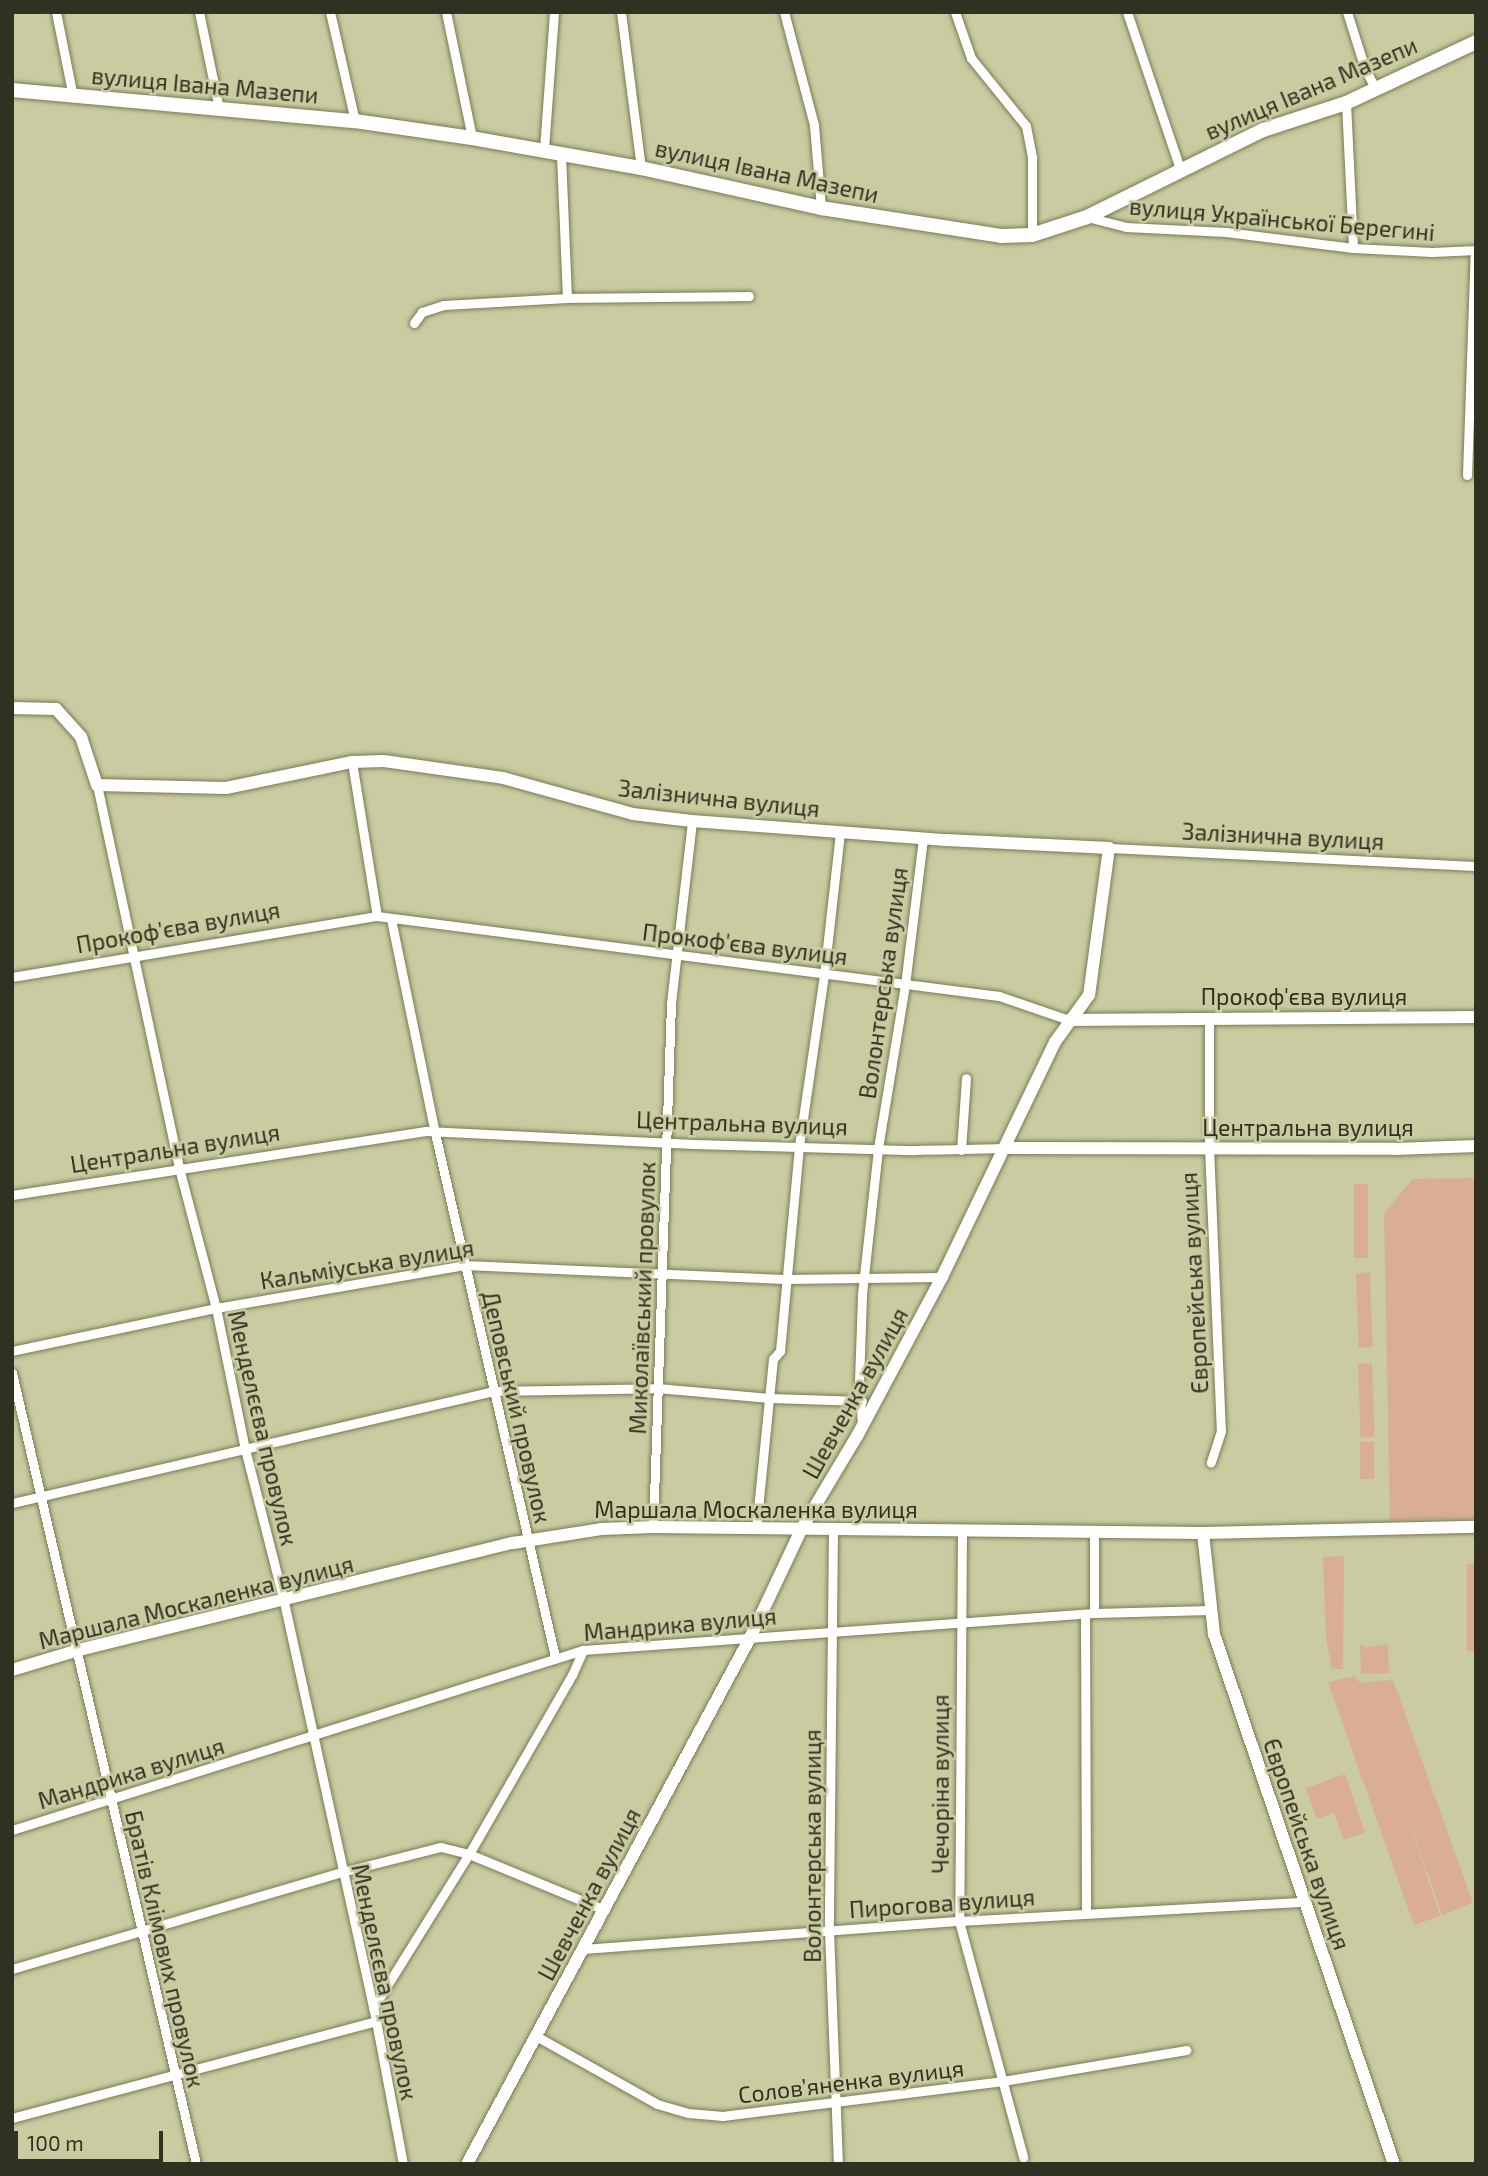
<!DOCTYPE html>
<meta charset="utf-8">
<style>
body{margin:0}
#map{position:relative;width:1488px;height:2176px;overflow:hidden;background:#cacba0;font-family:"Exo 2",sans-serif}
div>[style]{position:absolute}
.green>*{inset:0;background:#d9ad96;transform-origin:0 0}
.roads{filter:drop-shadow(0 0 2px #7a7b52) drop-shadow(0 0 2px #7a7b52)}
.street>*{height:9px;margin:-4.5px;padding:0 4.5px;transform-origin:4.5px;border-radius:4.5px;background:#fff}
.secondary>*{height:12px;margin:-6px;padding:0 6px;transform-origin:6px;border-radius:6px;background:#fff}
.primary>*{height:14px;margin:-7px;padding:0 7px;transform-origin:7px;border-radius:7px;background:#fff}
span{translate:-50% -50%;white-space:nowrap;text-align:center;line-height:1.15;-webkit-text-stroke:5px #cacba0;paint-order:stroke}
.street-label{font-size:23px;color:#303120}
.frame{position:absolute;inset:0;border:14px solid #303120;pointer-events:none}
.scale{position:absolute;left:14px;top:2131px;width:149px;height:32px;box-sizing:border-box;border:4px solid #303120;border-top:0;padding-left:9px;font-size:21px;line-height:24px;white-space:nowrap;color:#303120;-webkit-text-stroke:5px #cacba0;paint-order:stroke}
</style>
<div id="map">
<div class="green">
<div style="clip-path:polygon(1476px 1178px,1476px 1518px,1390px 1520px,1384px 1213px,1413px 1179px)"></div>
<div style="left:1354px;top:1184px;width:14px;height:74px"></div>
<div style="left:1370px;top:1273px;width:74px;height:14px;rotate:88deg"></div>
<div style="left:1372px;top:1363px;width:74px;height:14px;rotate:88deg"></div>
<div style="left:1360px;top:1442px;width:14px;height:37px"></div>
<div style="clip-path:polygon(1344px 1556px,1343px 1669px,1332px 1669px,1326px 1638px,1323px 1557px)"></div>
<div style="left:1467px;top:1564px;width:9px;height:87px"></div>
<div style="clip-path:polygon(1360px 1644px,1365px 1647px,1388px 1644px,1389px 1673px,1361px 1674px)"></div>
<div style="clip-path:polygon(1355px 1676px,1360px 1683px,1393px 1680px,1473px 1903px,1442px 1915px,1402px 1802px,1440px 1916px,1414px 1925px,1328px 1682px)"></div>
<div style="clip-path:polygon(1345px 1774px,1365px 1833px,1344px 1840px,1334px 1813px,1317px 1819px,1306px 1788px)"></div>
</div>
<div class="roads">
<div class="street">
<div style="left:56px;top:12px;width:87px;rotate:78.7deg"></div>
<div style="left:199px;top:12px;width:99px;rotate:78.3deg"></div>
<div style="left:330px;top:12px;width:112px;rotate:77.1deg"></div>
<div style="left:446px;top:12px;width:129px;rotate:78.3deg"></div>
<div style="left:621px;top:12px;width:157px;rotate:82.7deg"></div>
<div style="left:784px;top:12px;width:117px;rotate:75.1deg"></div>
<div style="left:814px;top:125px;width:83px;rotate:85.2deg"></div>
<div style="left:955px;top:12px;width:49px;rotate:70.8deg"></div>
<div style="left:971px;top:58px;width:87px;rotate:51deg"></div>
<div style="left:1026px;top:126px;width:33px;rotate:79deg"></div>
<div style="left:1032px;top:158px;width:77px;rotate:90deg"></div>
<div style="left:1127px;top:12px;width:166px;rotate:71.3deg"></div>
<div style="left:1347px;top:12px;width:60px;rotate:72.5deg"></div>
<div style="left:1365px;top:69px;width:24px;rotate:62deg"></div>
<div style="left:1346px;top:103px;width:145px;rotate:87.2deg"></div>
<div style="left:544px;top:149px;width:137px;rotate:-85.8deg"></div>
<div style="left:1087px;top:217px;width:40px;rotate:14.4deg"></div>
<div style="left:1126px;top:227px;width:100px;rotate:2.9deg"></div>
<div style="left:1226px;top:232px;width:128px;rotate:7.2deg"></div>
<div style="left:1353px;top:248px;width:79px;rotate:2.9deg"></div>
<div style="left:1432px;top:252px;width:44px;rotate:-2.6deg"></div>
<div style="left:567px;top:298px;width:182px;rotate:-0.6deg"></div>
<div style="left:414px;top:323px;width:14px;rotate:-54deg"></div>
<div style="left:422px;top:312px;width:23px;rotate:-18deg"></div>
<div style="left:444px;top:305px;width:123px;rotate:-3.3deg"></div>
<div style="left:567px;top:298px;width:146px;rotate:-92.4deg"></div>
<div style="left:1467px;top:475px;width:225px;rotate:-88deg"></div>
<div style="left:352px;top:762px;width:156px;rotate:80.8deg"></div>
<div style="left:97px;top:785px;width:392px;rotate:77.9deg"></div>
<div style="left:179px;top:1168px;width:145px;rotate:75.2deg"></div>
<div style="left:216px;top:1308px;width:144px;rotate:78.4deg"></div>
<div style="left:245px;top:1449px;width:158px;rotate:75.7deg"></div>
<div style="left:284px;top:1602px;width:429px;rotate:77.6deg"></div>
<div style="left:376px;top:2021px;width:146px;rotate:79.3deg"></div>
<div style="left:1109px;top:848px;width:367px;rotate:2.8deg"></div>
<div style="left:391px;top:919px;width:218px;rotate:78.4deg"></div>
<div style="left:435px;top:1133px;width:538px;rotate:77.1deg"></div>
<div style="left:12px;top:977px;width:370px;rotate:-9.5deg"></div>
<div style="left:377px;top:916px;width:627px;rotate:7.33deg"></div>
<div style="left:999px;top:996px;width:74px;rotate:18.9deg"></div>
<div style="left:1209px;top:1017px;width:130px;rotate:90deg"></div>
<div style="left:1209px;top:1147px;width:284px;rotate:87.6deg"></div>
<div style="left:1221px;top:1431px;width:33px;rotate:108deg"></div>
<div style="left:961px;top:1150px;width:72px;rotate:-86deg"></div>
<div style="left:12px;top:1195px;width:419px;rotate:-8.8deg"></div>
<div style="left:426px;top:1131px;width:268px;rotate:2.8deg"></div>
<div style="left:694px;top:1144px;width:220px;rotate:1.6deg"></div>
<div style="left:914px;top:1150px;width:92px;rotate:-1.2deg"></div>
<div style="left:12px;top:1351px;width:208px;rotate:-11.9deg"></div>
<div style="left:216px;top:1308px;width:252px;rotate:-9.8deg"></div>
<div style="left:464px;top:1265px;width:320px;rotate:2.5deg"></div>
<div style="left:784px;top:1279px;width:158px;rotate:-0.7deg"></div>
<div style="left:12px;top:1373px;width:812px;rotate:76.9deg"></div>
<div style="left:862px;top:1424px;width:42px;rotate:-94.1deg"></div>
<div style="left:859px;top:1382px;width:88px;rotate:-88deg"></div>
<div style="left:862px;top:1294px;width:147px;rotate:-83.7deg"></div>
<div style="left:878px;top:1148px;width:165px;rotate:-80.6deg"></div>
<div style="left:905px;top:985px;width:148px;rotate:-83deg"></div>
<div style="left:12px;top:1503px;width:494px;rotate:-13.1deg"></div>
<div style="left:493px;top:1391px;width:164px;rotate:-1deg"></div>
<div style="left:657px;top:1388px;width:113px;rotate:5.1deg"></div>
<div style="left:770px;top:1398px;width:92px;rotate:1.9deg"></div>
<div style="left:653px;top:1527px;width:524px;rotate:-88.03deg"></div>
<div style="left:671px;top:1003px;width:183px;rotate:-83.4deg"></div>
<div style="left:756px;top:1529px;width:171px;rotate:-84.3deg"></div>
<div style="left:773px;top:1359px;width:11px;rotate:-49deg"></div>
<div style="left:780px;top:1351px;width:206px;rotate:-84.7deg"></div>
<div style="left:799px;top:1146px;width:173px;rotate:-81.7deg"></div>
<div style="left:824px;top:975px;width:144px;rotate:-83.6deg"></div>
<div style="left:833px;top:1529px;width:401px;rotate:90.6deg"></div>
<div style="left:829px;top:1930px;width:234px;rotate:87.8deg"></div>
<div style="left:962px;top:1530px;width:391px;rotate:90.4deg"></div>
<div style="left:959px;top:1921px;width:245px;rotate:74.8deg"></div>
<div style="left:1094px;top:1613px;width:81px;rotate:-90deg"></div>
<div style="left:1085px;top:1614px;width:300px;rotate:89.8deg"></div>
<div style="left:12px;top:1830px;width:599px;rotate:-17.5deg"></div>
<div style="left:583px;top:1650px;width:512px;rotate:-4.14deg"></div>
<div style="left:1094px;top:1613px;width:116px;rotate:-1.5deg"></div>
<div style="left:584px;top:1949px;width:376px;rotate:-4.3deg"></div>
<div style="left:959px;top:1921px;width:345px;rotate:-3.2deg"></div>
<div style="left:12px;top:1969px;width:344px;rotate:-16.4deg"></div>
<div style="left:342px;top:1872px;width:102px;rotate:-14.2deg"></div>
<div style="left:441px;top:1847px;width:29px;rotate:14deg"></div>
<div style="left:469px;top:1854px;width:147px;rotate:22.4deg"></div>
<div style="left:373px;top:2008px;width:181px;rotate:-58.1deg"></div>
<div style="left:469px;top:1854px;width:207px;rotate:-60.1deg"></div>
<div style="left:572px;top:1675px;width:27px;rotate:-66deg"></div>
<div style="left:536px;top:2036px;width:139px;rotate:29.3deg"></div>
<div style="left:657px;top:2104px;width:32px;rotate:16deg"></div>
<div style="left:688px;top:2113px;width:35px;rotate:5deg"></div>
<div style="left:723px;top:2116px;width:282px;rotate:-7.1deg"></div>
<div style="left:1003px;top:2081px;width:186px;rotate:-9.6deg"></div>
<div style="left:12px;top:2118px;width:377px;rotate:-14.9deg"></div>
</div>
<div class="secondary">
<div style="left:12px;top:708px;width:44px;rotate:1.3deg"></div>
<div style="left:56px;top:709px;width:38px;rotate:48deg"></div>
<div style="left:81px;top:737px;width:51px;rotate:71.6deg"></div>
<div style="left:97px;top:785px;width:129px;rotate:1.3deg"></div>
<div style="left:226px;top:788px;width:129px;rotate:-11.7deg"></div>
<div style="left:352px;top:762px;width:32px;rotate:-2deg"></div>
<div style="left:384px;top:761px;width:120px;rotate:8.1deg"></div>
<div style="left:503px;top:778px;width:135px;rotate:15.5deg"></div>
<div style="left:633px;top:814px;width:59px;rotate:6.8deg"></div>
<div style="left:692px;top:821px;width:255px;rotate:4.3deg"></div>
<div style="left:946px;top:840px;width:163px;rotate:2.8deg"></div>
<div style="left:1109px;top:848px;width:148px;rotate:97.7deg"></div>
<div style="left:1089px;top:995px;width:58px;rotate:125.9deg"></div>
<div style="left:1055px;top:1042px;width:261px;rotate:115.7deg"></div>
<div style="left:942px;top:1277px;width:180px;rotate:118.1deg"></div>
<div style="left:857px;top:1436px;width:107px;rotate:120.9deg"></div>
<div style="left:802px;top:1528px;width:119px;rotate:115.3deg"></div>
<div style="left:751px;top:1636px;width:600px;rotate:118.27deg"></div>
<div style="left:1069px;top:1020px;width:407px;rotate:-0.4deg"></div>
<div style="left:1006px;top:1148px;width:389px;rotate:0.1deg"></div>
<div style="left:1395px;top:1149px;width:81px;rotate:-2.1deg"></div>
<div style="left:1203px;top:1533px;width:102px;rotate:83.8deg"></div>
<div style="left:1214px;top:1634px;width:560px;rotate:71.24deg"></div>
<div style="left:12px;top:1670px;width:66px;rotate:-16.8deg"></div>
<div style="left:75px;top:1651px;width:451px;rotate:-13.9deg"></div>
<div style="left:513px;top:1543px;width:89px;rotate:-9deg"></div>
<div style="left:601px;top:1529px;width:52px;rotate:-2.2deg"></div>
<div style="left:653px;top:1527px;width:550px;rotate:0.63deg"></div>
<div style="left:1203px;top:1533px;width:273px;rotate:-1.3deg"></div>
</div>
<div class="primary">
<div style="left:12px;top:90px;width:344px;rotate:5.2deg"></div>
<div style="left:355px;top:121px;width:118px;rotate:8.3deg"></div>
<div style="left:472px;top:138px;width:172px;rotate:10.1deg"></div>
<div style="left:641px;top:168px;width:184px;rotate:12.5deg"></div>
<div style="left:821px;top:208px;width:182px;rotate:8.8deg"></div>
<div style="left:1001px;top:236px;width:31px;rotate:-2deg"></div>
<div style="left:1032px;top:235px;width:58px;rotate:-18.1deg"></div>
<div style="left:1087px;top:217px;width:196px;rotate:-26.3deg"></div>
<div style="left:1263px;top:130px;width:87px;rotate:-18deg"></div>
<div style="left:1346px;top:103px;width:144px;rotate:-25.1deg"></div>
</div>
</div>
<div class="street-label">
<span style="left:205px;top:85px;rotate:5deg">вулиця Івана Мазепи</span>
<span style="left:1311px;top:88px;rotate:-23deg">вулиця Івана Мазепи</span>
<span style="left:767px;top:171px;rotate:12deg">вулиця Івана Мазепи</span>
<span style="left:1282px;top:219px;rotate:5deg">вулиця Української Берегині</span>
<span style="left:719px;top:798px;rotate:6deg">Залізнична вулиця</span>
<span style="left:1283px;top:836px;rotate:3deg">Залізнична вулиця</span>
<span style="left:178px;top:927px;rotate:-10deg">Прокоф'єва вулиця</span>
<span style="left:745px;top:944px;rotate:7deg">Прокоф'єва вулиця</span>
<span style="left:883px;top:983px;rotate:-82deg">Волонтерська вулиця</span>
<span style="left:1304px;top:996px">Прокоф'єва вулиця</span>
<span style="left:742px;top:1123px;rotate:2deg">Центральна вулиця</span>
<span style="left:1308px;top:1127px">Центральна вулиця</span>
<span style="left:175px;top:1148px;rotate:-9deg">Центральна вулиця</span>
<span style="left:367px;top:1264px;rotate:-9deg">Кальміуська вулиця</span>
<span style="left:1194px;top:1283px;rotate:-93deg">Європейська вулиця</span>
<span style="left:642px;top:1298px;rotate:-88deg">Миколаївський провулок</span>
<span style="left:855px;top:1393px;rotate:-61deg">Шевченка вулиця</span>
<span style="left:517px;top:1407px;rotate:77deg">Деповський провулок</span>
<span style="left:263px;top:1428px;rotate:77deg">Менделєєва провулок</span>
<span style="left:756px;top:1509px">Маршала Москаленка вулиця</span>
<span style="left:196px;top:1602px;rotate:-14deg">Маршала Москаленка вулиця</span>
<span style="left:680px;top:1624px;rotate:-5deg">Мандрика вулиця</span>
<span style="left:131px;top:1773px;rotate:-17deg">Мандрика вулиця</span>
<span style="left:940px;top:1784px;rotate:-90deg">Чечоріна вулиця</span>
<span style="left:1307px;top:1844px;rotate:71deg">Європейська вулиця</span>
<span style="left:812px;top:1846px;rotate:-90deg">Волонтерська вулиця</span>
<span style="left:589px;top:1894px;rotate:-62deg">Шевченка вулиця</span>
<span style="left:942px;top:1903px;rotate:-4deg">Пирогова вулиця</span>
<span style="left:165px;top:1949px;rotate:77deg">Братів Клімових провулок</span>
<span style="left:385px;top:1982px;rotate:78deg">Менделєєва провулок</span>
<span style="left:851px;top:2081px;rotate:-7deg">Солов’яненка вулиця</span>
</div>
<div class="frame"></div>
<div class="scale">100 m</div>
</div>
